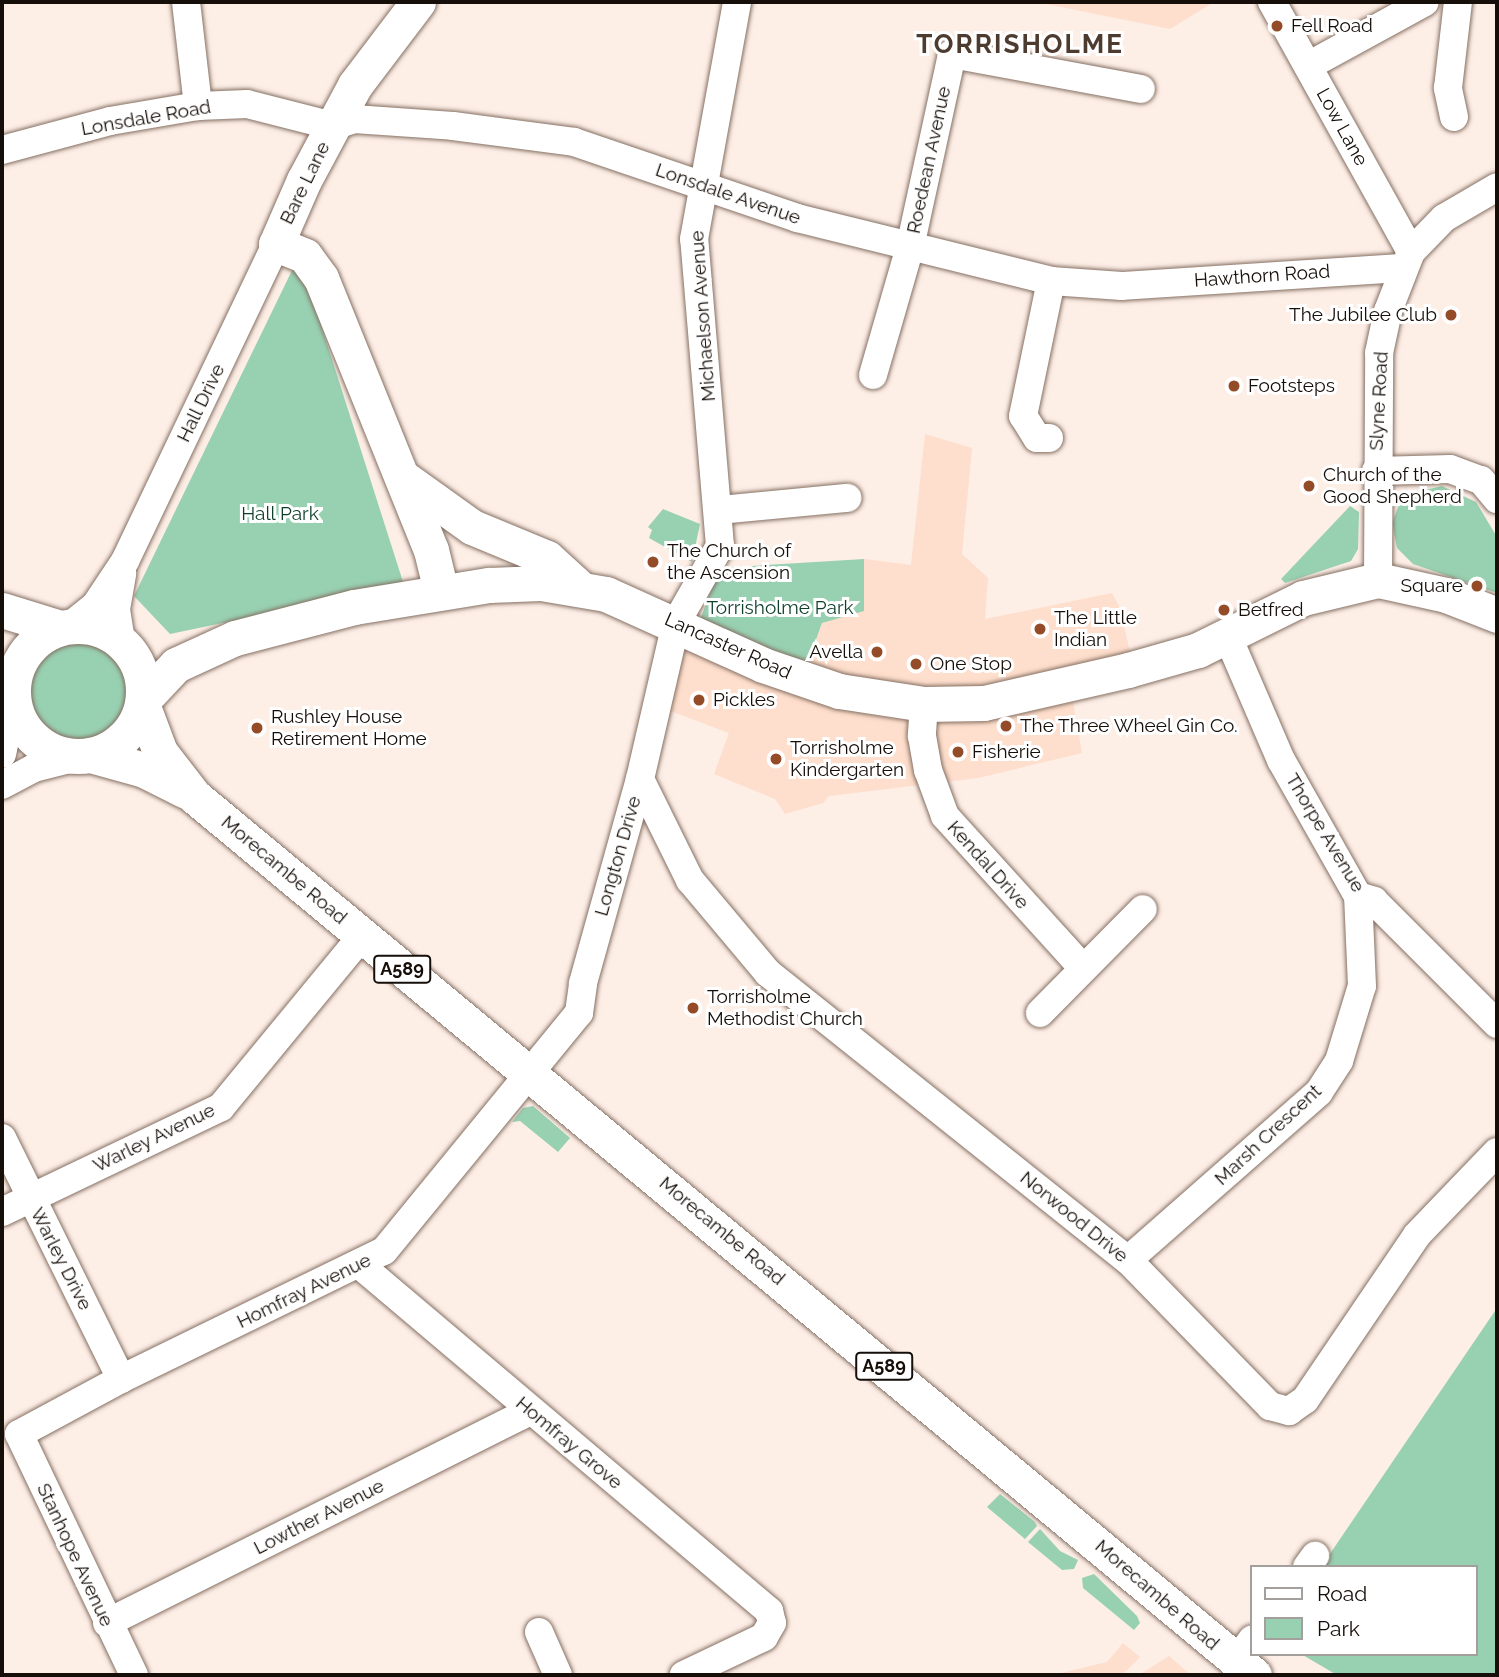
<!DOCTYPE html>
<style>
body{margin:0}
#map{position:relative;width:1499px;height:1677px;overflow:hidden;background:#fdeee6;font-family:Raleway,sans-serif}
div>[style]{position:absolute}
.built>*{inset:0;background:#fedecc}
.green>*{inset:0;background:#98d1b2}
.round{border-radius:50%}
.roads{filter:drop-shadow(0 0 2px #857063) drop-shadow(0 0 2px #857063)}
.minor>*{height:28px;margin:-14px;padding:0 14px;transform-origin:14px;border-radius:14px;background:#fff}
.major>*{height:35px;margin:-17.5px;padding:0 17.5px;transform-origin:17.5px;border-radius:17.5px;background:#fff}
.major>.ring{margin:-17.5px;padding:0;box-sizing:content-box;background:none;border:35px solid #fff;border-radius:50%}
.dots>*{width:19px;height:19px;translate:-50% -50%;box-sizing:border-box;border:4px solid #fff;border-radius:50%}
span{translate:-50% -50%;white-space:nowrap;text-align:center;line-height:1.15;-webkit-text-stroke:6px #fff;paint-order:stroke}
.shield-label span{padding:2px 5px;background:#fff;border:2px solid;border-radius:5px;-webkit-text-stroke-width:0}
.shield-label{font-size:18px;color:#160e09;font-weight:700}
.poi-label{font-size:19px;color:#160e09}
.left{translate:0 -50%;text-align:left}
.right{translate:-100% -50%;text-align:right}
.street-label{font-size:19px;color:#160e09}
.park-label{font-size:19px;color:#0f3f2a}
.district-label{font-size:26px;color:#4e3b30;font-weight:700;letter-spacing:2px}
.frame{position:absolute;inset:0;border:4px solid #160e09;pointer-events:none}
.legend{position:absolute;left:1250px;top:1565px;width:228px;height:91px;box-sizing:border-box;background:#fff;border:2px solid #a29f9d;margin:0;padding:9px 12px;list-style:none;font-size:21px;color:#160e09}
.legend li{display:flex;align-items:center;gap:14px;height:35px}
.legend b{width:35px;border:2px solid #a29f9d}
</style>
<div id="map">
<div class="built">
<div style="clip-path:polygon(1036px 2px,1214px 2px,1170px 29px)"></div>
<div style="clip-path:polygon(925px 434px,972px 448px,962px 554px,988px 578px,985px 619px,1112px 593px,1120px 608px,1134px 670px,1071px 690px,1082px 753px,978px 778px,829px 796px,823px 803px,785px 814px,775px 799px,714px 774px,729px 733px,665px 709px,683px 649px,748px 678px,818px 700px,806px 667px,822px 623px,864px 610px,864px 559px,911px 565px)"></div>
<div style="clip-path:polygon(1123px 1643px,1140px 1657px,1122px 1675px,1053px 1675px,1107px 1662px)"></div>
<div style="clip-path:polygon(1169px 1656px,1191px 1675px,1139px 1675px)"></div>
</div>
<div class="green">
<div style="clip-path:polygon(299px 256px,404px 585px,170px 634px,134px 596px)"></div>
<div style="clip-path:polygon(1442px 486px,1476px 502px,1497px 537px,1497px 593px,1413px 564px,1397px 548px,1392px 523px,1398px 507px,1409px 494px)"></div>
<div style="clip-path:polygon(1350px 506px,1359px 512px,1358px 549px,1351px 561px,1285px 583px,1281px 579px)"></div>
<div style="clip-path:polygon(663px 509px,700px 524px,692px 562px,649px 538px,652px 530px,648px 527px)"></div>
<div style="clip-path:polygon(864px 559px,864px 611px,822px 623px,806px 667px,699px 623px,719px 568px)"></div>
<div class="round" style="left:26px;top:641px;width:102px;height:102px"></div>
<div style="clip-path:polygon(533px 1106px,570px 1138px,558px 1152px,520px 1121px,512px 1122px,523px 1108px)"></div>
<div style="clip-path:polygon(1497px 1308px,1497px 1675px,1337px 1675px,1301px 1654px,1476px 1654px,1476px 1567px,1321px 1567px)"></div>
<div style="clip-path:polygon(1000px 1494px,1035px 1522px,1037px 1526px,1025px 1539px,987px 1507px)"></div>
<div style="clip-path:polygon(1040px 1529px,1060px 1551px,1078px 1560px,1074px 1569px,1062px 1570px,1028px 1542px)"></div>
<div style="clip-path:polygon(1094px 1574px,1137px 1616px,1140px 1623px,1134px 1630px,1083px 1588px,1082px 1578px)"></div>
</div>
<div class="roads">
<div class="minor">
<div style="left:186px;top:2px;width:105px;rotate:83.4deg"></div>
<div style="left:1272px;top:2px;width:286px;rotate:60.9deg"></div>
<div style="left:1308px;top:66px;width:133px;rotate:-28.7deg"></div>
<div style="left:1454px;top:117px;width:30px;rotate:-102deg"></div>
<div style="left:1448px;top:88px;width:87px;rotate:-83.4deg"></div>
<div style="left:2px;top:150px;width:112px;rotate:-15deg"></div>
<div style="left:110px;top:121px;width:89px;rotate:-9.7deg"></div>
<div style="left:198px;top:106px;width:49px;rotate:-2.3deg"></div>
<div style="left:247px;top:104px;width:89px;rotate:14.3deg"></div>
<div style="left:333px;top:126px;width:22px;rotate:-18deg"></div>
<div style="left:354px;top:119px;width:99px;rotate:4deg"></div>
<div style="left:453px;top:126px;width:122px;rotate:7.5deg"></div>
<div style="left:574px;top:142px;width:236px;rotate:18.8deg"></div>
<div style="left:797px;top:218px;width:262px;rotate:13.9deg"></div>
<div style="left:1051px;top:281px;width:71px;rotate:4deg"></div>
<div style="left:1122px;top:286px;width:281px;rotate:-3.7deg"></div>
<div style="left:873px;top:375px;width:133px;rotate:-73.9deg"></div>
<div style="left:910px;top:247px;width:198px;rotate:-77.7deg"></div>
<div style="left:952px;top:54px;width:192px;rotate:10.5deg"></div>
<div style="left:1049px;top:438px;width:12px;rotate:180deg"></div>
<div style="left:1037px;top:438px;width:26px;rotate:-122deg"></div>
<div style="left:1023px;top:416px;width:138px;rotate:-78.3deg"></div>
<div style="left:1376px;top:471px;width:74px;rotate:-1.5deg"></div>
<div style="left:1450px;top:469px;width:33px;rotate:20deg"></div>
<div style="left:1481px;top:480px;width:25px;rotate:50deg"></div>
<div style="left:719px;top:510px;width:129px;rotate:-5.4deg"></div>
<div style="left:1378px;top:580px;width:227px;rotate:-89.7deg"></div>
<div style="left:1379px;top:353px;width:43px;rotate:-77.9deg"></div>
<div style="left:1388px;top:311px;width:63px;rotate:-68.7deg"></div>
<div style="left:1411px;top:252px;width:47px;rotate:-45.9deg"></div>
<div style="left:1444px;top:218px;width:61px;rotate:-30.3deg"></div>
<div style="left:70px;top:626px;width:32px;rotate:-39deg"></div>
<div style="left:95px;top:606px;width:54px;rotate:-56.3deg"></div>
<div style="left:125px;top:561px;width:351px;rotate:-64.5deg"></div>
<div style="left:1228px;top:637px;width:134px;rotate:66.7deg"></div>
<div style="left:1281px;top:760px;width:156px;rotate:60.5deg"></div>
<div style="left:1358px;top:896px;width:17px;rotate:17deg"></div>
<div style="left:1374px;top:901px;width:174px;rotate:45deg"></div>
<div style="left:121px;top:641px;width:32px;rotate:-99deg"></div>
<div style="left:116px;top:609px;width:36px;rotate:-80deg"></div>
<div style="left:924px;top:704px;width:32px;rotate:94deg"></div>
<div style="left:922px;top:736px;width:35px;rotate:80deg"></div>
<div style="left:928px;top:770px;width:49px;rotate:69.7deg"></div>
<div style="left:945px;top:816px;width:204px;rotate:47.8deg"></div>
<div style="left:2px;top:754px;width:57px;rotate:-77.9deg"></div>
<div style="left:640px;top:779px;width:113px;rotate:63.7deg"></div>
<div style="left:690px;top:880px;width:121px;rotate:50deg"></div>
<div style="left:768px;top:973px;width:460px;rotate:38.6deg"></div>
<div style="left:1128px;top:1260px;width:204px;rotate:45.8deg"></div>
<div style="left:1270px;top:1406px;width:20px;rotate:15deg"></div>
<div style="left:1289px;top:1411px;width:19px;rotate:-35deg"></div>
<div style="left:1305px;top:1400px;width:199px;rotate:-55.8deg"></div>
<div style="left:1417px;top:1235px;width:115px;rotate:-46.1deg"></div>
<div style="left:2px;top:785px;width:36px;rotate:-28deg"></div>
<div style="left:34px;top:768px;width:53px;rotate:-14.3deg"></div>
<div style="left:1040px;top:1013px;width:146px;rotate:-45.3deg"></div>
<div style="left:2px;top:1138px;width:269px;rotate:63.7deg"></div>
<div style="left:2px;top:1212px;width:243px;rotate:-25.6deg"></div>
<div style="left:221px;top:1107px;width:222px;rotate:-50.5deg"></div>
<div style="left:1128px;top:1260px;width:254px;rotate:-41.3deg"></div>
<div style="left:1319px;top:1092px;width:37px;rotate:-57deg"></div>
<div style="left:1339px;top:1061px;width:78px;rotate:-73deg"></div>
<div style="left:1362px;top:986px;width:90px;rotate:-92.5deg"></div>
<div style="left:360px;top:1265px;width:536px;rotate:40.23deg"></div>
<div style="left:769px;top:1611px;width:12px;rotate:76deg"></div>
<div style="left:772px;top:1623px;width:16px;rotate:120deg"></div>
<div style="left:764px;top:1637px;width:89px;rotate:154.6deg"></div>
<div style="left:1307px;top:1567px;width:14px;rotate:-54deg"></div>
<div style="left:107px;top:1623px;width:473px;rotate:-26.6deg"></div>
<div style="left:539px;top:1632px;width:47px;rotate:66.2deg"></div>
<div style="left:1235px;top:1663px;width:29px;rotate:-54deg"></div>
<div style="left:134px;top:1675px;width:267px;rotate:-115.5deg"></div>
<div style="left:19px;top:1434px;width:116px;rotate:-28.3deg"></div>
<div style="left:121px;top:1379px;width:292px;rotate:-26deg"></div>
<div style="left:384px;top:1251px;width:308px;rotate:-50.7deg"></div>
<div style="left:579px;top:1013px;width:30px;rotate:-82deg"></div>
<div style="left:583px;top:983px;width:212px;rotate:-74.4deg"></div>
<div style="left:640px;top:779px;width:160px;rotate:-77deg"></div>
<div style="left:676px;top:623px;width:89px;rotate:-60.3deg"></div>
<div style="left:720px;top:546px;width:308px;rotate:-94.8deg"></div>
<div style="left:694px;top:239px;width:241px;rotate:-79.7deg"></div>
</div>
<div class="major">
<div style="left:418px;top:2px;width:104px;rotate:127.2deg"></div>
<div style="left:355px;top:85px;width:108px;rotate:118.2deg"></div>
<div style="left:304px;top:180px;width:70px;rotate:113.6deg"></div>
<div style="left:276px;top:244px;width:31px;rotate:22deg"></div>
<div style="left:305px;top:256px;width:27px;rotate:54deg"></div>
<div style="left:321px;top:278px;width:293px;rotate:68deg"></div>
<div style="left:431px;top:550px;width:42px;rotate:76.3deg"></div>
<div style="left:405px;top:479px;width:82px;rotate:35.6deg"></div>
<div style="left:472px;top:527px;width:81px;rotate:22.5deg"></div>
<div style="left:547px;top:558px;width:43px;rotate:42.2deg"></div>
<div style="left:2px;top:610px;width:61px;rotate:17.2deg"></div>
<div class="ring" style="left:13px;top:626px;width:95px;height:95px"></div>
<div style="left:143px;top:700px;width:48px;rotate:-46.7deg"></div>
<div style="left:176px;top:665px;width:65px;rotate:-24.6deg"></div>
<div style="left:235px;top:638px;width:123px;rotate:-14.6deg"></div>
<div style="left:354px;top:607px;width:137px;rotate:-9.3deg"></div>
<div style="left:489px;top:585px;width:52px;rotate:-2.2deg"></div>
<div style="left:541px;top:583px;width:66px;rotate:9.6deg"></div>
<div style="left:606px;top:594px;width:172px;rotate:24.3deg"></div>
<div style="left:763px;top:665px;width:80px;rotate:18.9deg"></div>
<div style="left:839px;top:691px;width:86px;rotate:8.7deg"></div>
<div style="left:924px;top:704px;width:60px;rotate:-1deg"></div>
<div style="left:984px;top:703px;width:148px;rotate:-12.9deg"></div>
<div style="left:1128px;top:670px;width:73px;rotate:-15.9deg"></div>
<div style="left:1198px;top:650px;width:117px;rotate:-26.3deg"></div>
<div style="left:1303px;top:598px;width:77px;rotate:-13.5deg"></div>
<div style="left:1378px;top:580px;width:70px;rotate:12.4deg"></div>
<div style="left:1446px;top:595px;width:55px;rotate:21.4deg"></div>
<div style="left:142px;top:704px;width:51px;rotate:69.4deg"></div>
<div style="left:160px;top:752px;width:56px;rotate:52.3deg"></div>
<div style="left:194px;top:796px;width:1377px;rotate:39.67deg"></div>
<div style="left:90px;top:755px;width:56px;rotate:15.5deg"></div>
<div style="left:144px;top:770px;width:45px;rotate:26.6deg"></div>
</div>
</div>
<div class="dots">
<div style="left:1277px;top:26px;background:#944c28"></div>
<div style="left:1451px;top:315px;background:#944c28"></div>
<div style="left:1234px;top:386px;background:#944c28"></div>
<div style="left:1309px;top:486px;background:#944c28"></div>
<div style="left:653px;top:562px;background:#944c28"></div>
<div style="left:1477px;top:586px;background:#944c28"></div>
<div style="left:1224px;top:610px;background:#944c28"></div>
<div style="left:1040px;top:629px;background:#944c28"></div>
<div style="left:877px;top:652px;background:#944c28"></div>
<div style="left:916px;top:664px;background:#944c28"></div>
<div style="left:699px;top:700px;background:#944c28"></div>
<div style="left:1006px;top:726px;background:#944c28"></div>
<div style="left:257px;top:728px;background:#944c28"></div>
<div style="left:958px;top:752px;background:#944c28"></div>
<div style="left:776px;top:759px;background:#944c28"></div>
<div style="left:693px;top:1008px;background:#944c28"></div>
</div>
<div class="shield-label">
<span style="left:402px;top:969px">A589</span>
<span style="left:884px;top:1366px">A589</span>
</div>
<div class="poi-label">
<span class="left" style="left:1291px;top:26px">Fell Road</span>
<span class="right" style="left:1437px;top:315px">The Jubilee Club</span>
<span class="left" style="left:1248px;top:386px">Footsteps</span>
<span class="left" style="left:1323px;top:486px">Church of the<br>Good Shepherd</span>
<span class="left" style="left:667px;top:562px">The Church of<br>the Ascension</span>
<span class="right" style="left:1463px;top:586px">Square</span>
<span class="left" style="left:1238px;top:610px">Betfred</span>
<span class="left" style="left:1054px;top:629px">The Little<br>Indian</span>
<span class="right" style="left:863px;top:652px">Avella</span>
<span class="left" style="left:930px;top:664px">One Stop</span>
<span class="left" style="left:713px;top:700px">Pickles</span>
<span class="left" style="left:271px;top:728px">Rushley House<br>Retirement Home</span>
<span class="left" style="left:1020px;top:726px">The Three Wheel Gin Co.</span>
<span class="left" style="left:790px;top:759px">Torrisholme<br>Kindergarten</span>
<span class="left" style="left:972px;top:752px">Fisherie</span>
<span class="left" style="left:707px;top:1008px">Torrisholme<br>Methodist Church</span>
</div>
<div class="street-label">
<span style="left:146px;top:118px;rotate:-10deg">Lonsdale Road</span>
<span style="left:1342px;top:127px;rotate:61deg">Low Lane</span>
<span style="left:929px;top:160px;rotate:-78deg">Roedean Avenue</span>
<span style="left:305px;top:183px;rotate:-64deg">Bare Lane</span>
<span style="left:728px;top:194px;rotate:19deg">Lonsdale Avenue</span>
<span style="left:1262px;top:276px;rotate:-4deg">Hawthorn Road</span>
<span style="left:703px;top:316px;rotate:-94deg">Michaelson Avenue</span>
<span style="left:1379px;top:401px;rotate:-87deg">Slyne Road</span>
<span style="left:201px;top:403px;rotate:-64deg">Hall Drive</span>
<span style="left:728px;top:646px;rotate:24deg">Lancaster Road</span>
<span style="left:1325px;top:833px;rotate:59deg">Thorpe Avenue</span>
<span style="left:618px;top:856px;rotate:-74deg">Longton Drive</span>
<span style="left:988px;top:865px;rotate:48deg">Kendal Drive</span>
<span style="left:284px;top:870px;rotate:40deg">Morecambe Road</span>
<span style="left:1268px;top:1135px;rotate:-43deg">Marsh Crescent</span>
<span style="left:154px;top:1138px;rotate:-26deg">Warley Avenue</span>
<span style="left:1074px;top:1217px;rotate:39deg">Norwood Drive</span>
<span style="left:722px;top:1231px;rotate:40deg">Morecambe Road</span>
<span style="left:61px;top:1259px;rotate:63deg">Warley Drive</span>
<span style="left:304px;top:1291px;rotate:-26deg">Homfray Avenue</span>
<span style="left:569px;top:1443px;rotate:40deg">Homfray Grove</span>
<span style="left:319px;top:1517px;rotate:-27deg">Lowther Avenue</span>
<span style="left:75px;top:1555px;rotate:65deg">Stanhope Avenue</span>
<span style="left:1157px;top:1595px;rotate:41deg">Morecambe Road</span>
</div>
<div class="park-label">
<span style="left:280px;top:514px">Hall Park</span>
<span style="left:780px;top:608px">Torrisholme Park</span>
</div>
<div class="district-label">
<span style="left:1020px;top:45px">TORRISHOLME</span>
</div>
<div class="frame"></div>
<ul class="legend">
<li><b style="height:9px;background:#fff"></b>Road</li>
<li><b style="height:19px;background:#98d1b2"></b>Park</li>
</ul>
</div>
